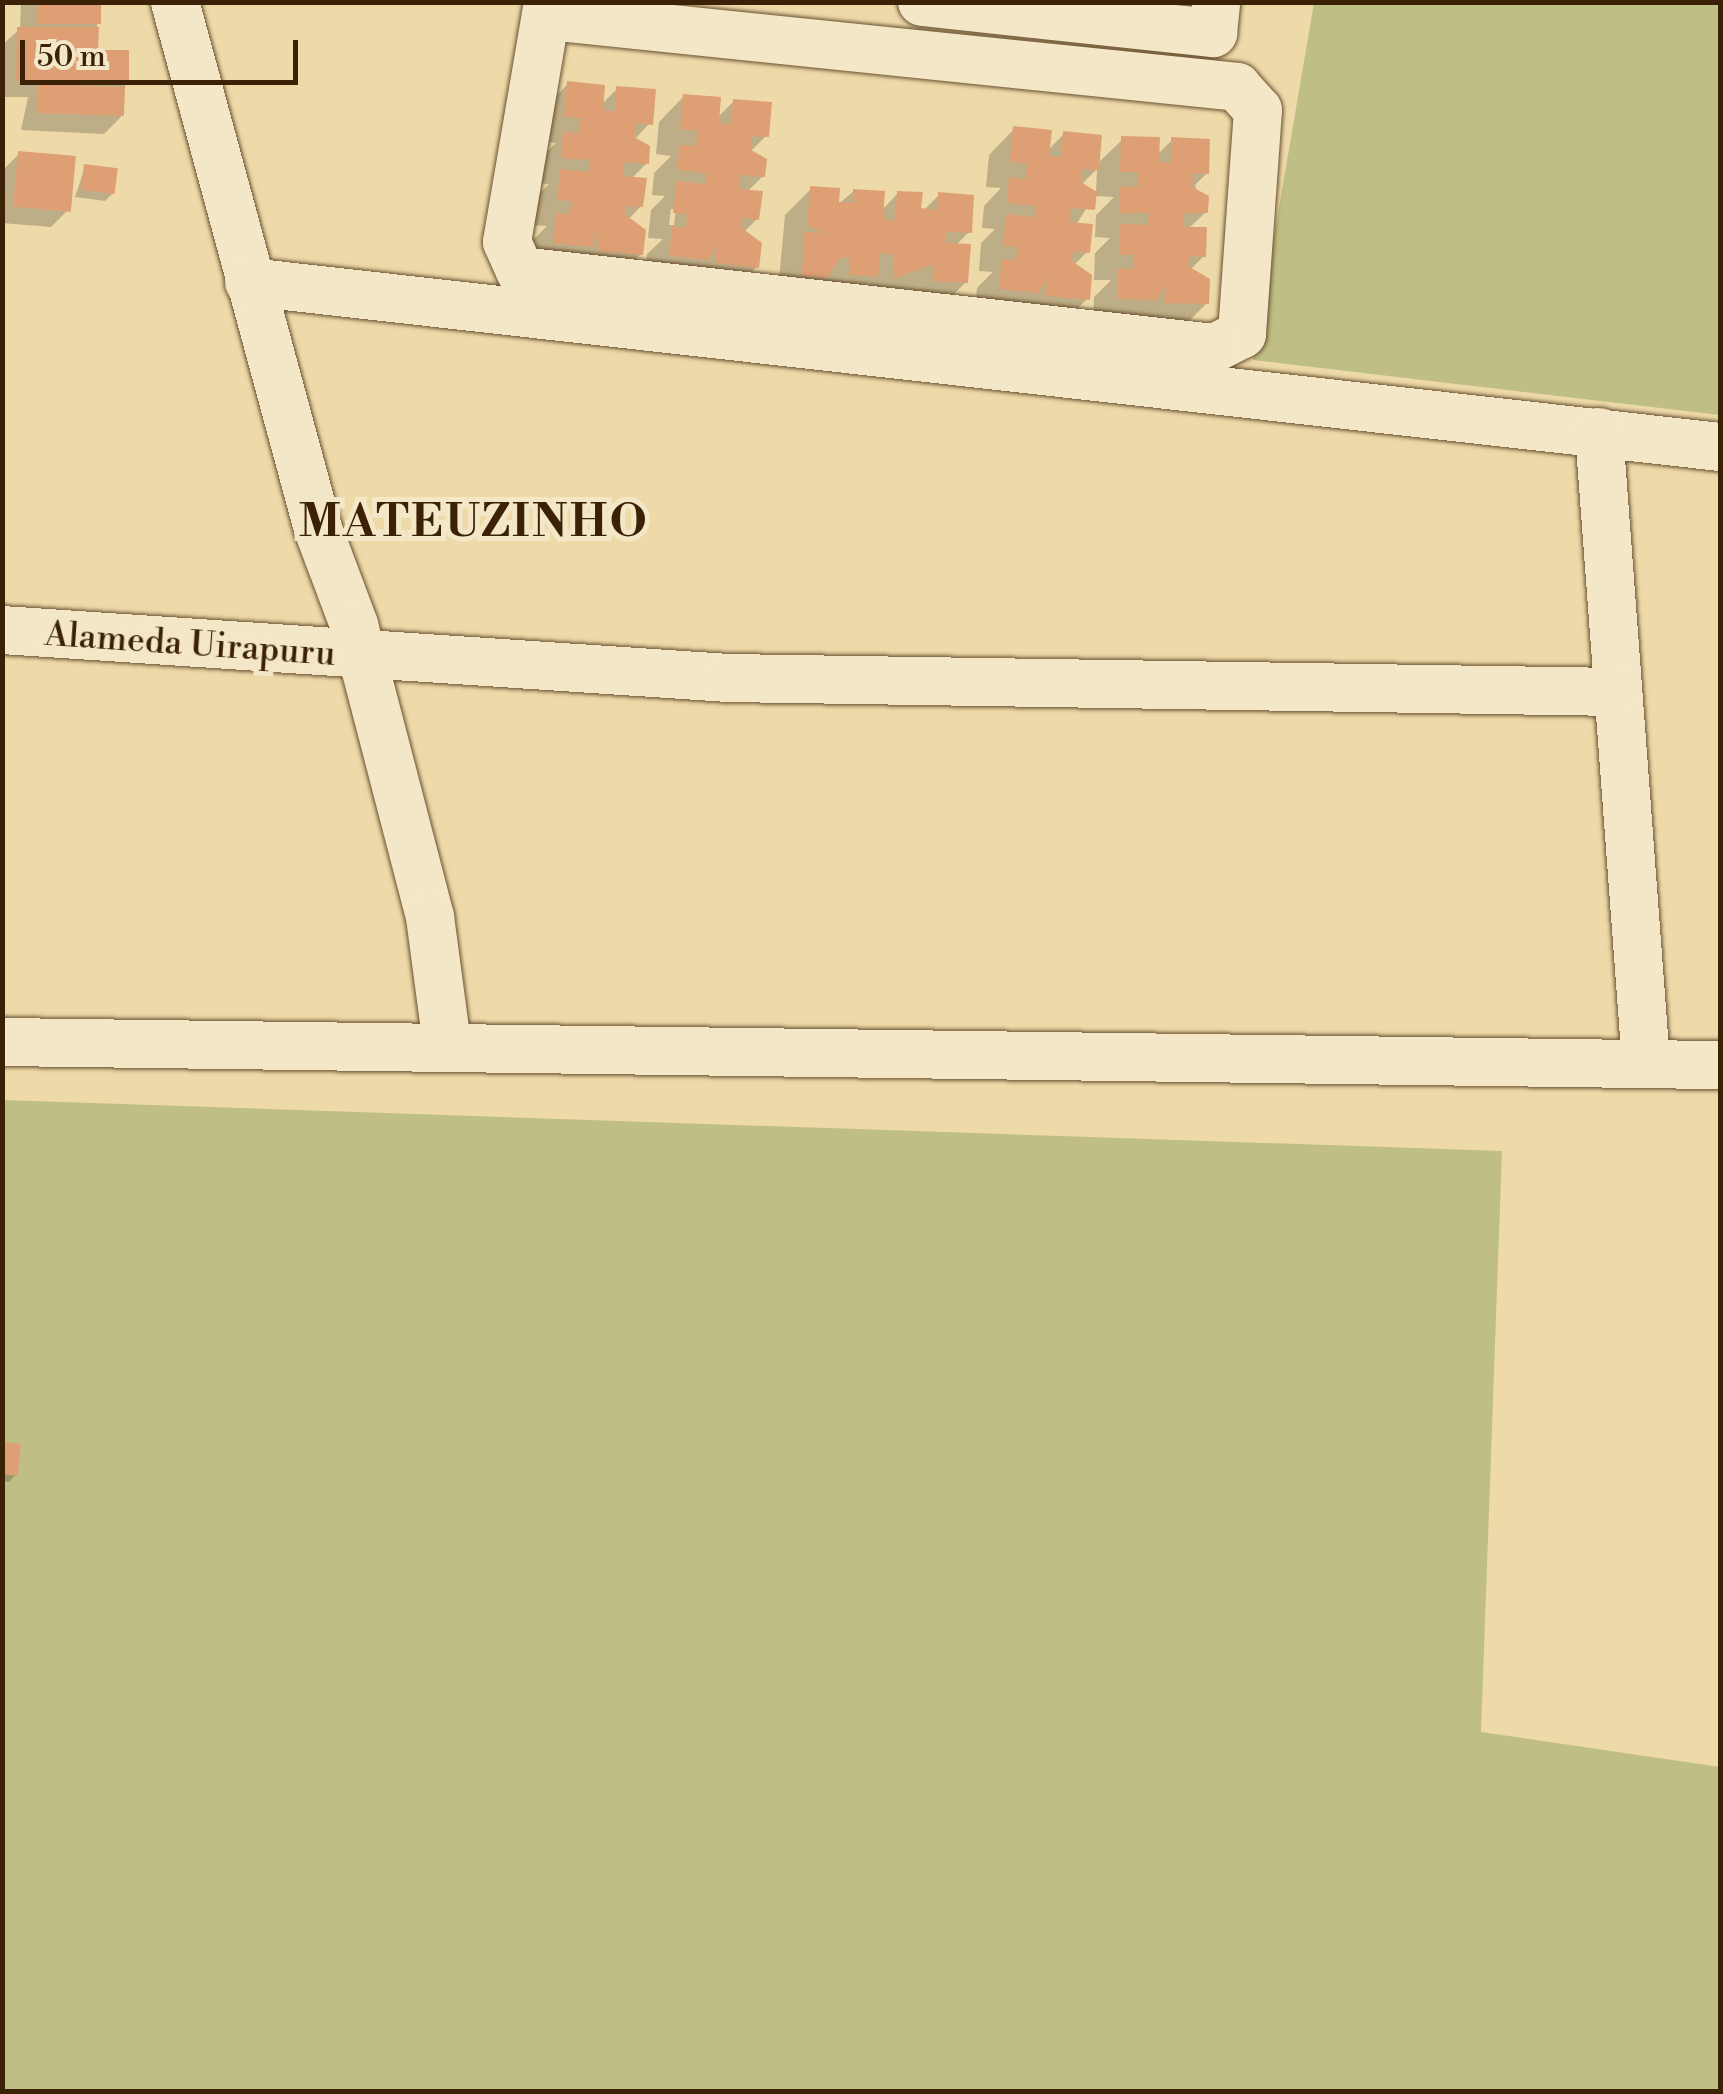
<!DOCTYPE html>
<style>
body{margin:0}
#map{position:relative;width:1723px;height:2094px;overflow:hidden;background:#eedaa9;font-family:"Libre Bodoni",serif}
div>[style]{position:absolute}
.green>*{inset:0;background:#bfbe84}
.shadow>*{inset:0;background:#0003}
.building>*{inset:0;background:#de9f74;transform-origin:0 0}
.roads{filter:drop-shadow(0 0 2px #685030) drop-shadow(0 0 2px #685030)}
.minor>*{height:48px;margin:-24px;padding:0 24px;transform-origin:24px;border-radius:24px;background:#f4e7c7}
span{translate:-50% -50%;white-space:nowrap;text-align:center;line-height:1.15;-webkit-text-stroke:10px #f4e7c7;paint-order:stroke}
.street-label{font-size:35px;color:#3b2207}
.district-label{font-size:45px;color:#3b2207;font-weight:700;letter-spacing:2.5px}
.frame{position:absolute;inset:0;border:5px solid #3b2207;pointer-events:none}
.scale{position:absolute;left:20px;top:40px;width:278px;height:45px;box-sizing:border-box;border:5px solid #3b2207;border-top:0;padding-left:12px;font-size:30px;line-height:35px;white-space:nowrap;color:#3b2207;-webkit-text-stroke:8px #f4e7c7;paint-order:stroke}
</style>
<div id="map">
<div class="green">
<div style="clip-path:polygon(1314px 3px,1720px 3px,1720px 415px,1253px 360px)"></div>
<div style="clip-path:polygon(3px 1100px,1502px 1151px,1481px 1732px,1720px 1767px,1720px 2091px,3px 2092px)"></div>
</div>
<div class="shadow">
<div style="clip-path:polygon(21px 2px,99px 2px,95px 52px,126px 81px,121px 117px,104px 134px,21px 130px,28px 97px,2px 97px,2px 45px,20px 29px)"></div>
<div style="clip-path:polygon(568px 84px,601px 105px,617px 89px,650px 123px,634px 140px,647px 163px,631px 179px,641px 206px,628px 220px,641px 254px,615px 279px,528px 268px,531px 242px,547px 226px,532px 225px,535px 198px,549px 184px,536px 183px,538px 160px,556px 143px,539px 141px,543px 109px)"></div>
<div style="clip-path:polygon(evenodd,684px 96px,717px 118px,734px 101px,766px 136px,750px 152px,763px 176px,747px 192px,757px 219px,744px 232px,757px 267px,731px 292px,644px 281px,647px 254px,663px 239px,648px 238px,651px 210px,665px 196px,652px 195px,654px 173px,671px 156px,656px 154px,659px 122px,684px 96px,671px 209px,676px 209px,674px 225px,669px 225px,671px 209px)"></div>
<div style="clip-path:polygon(evenodd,1014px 129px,1047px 151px,1064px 134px,1097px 164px,1123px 139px,1157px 155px,1172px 140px,1207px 173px,1195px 185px,1205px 213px,1188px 229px,1204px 256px,1190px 270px,1207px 303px,1181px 329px,1140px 328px,1140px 314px,1129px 325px,1093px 324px,1094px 297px,1111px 280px,1094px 280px,1095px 253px,1110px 238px,1095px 237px,1096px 215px,1114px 197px,1094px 196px,1076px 225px,1087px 252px,1074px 265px,1087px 299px,1061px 325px,974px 314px,977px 288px,993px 272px,979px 271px,981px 243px,995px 229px,982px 228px,984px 206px,1001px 188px,986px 187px,989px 155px,1014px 129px,1097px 169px,1096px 194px,1081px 185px,1097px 169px)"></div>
<div style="clip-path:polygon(19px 154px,68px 210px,51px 227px,2px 223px,2px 171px)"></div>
<div style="clip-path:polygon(85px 167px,113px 193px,105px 201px,75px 197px)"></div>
<div style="clip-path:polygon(811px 189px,837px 205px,854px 191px,882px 210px,898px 193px,923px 211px,939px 195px,969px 232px,955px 246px,966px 282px,940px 308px,908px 305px,909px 288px,868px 302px,870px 282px,850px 302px,777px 301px,785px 215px)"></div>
<div style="clip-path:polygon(2px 1445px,16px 1474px,9px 1482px,2px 1481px)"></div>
</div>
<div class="building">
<div style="left:37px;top:2px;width:64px;height:22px"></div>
<div style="clip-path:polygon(17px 27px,99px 27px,98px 50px,129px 50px,129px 82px,16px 81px)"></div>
<div style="clip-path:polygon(567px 81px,605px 85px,603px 110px,615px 111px,616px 86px,656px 89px,653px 125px,636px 123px,634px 137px,650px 146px,649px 164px,624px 162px,623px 176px,647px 178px,643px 207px,626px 206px,626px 215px,646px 230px,643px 255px,599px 251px,594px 230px,593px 247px,553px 243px,556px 213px,570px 214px,571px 201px,557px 200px,560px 169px,589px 172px,589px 160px,561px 158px,563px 132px,579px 133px,581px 118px,564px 117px)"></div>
<div style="left:38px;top:84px;width:87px;height:29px;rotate:2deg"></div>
<div style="clip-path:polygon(683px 94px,721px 97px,719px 123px,731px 124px,733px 99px,772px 102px,769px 137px,752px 136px,751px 150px,767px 159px,765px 177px,740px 175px,739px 189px,763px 191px,759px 220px,742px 218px,742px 228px,762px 243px,759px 268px,715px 263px,717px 244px,709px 260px,669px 256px,672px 226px,686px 228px,687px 214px,673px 213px,676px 181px,705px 184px,706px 173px,677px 170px,679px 145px,696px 146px,697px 131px,680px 129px)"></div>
<div style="clip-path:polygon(1013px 126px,1052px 130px,1049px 156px,1061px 157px,1063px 131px,1102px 135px,1099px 170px,1082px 169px,1081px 182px,1097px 192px,1095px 210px,1071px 208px,1069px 222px,1093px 224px,1090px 253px,1073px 251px,1072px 261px,1092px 275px,1090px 300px,1045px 296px,1047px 277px,1039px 293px,999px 289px,1002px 259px,1016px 260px,1017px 247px,1003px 246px,1006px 214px,1035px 217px,1036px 206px,1007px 203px,1009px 177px,1026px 179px,1027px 164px,1010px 162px)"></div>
<div style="clip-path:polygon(1121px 136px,1160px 137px,1159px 162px,1171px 163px,1171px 137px,1210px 139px,1209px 174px,1193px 173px,1192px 187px,1209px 196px,1208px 213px,1183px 213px,1183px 227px,1207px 227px,1206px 257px,1189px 256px,1188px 266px,1210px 279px,1209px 304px,1164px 303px,1165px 284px,1158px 300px,1118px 299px,1118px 269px,1133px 269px,1133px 255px,1119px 255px,1120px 224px,1148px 225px,1149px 213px,1120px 213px,1120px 187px,1137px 187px,1137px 172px,1120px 172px)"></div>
<div style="left:18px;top:151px;width:58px;height:56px;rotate:5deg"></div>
<div style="left:84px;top:164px;width:34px;height:26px;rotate:7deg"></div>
<div style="clip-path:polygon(810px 186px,840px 188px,839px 202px,853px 203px,853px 189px,885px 191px,883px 219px,895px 220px,897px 191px,923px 192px,921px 208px,937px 210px,938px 192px,974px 195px,972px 233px,945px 232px,945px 243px,971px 244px,968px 283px,932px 281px,934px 264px,893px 279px,894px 254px,880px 253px,878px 277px,849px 275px,850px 258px,841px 257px,827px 278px,802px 276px,804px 232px,823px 233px,807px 225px)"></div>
<div style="left:2px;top:1442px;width:19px;height:32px;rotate:6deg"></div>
</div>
<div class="roads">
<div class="minor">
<div style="left:175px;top:2px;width:546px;rotate:74.82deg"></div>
<div style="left:318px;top:529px;width:103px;rotate:69.4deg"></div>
<div style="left:354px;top:625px;width:302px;rotate:75.4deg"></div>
<div style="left:430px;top:917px;width:129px;rotate:82.4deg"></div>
<div style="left:922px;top:2px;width:293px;rotate:6.1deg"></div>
<div style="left:1213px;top:33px;width:31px;rotate:-84deg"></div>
<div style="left:547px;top:16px;width:694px;rotate:5.87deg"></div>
<div style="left:1237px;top:87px;width:31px;rotate:48deg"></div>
<div style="left:1258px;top:110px;width:225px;rotate:94.1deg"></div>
<div style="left:1242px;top:334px;width:31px;rotate:153deg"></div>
<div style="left:1214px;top:348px;width:698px;rotate:-173.67deg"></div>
<div style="left:520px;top:271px;width:32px;rotate:-114deg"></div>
<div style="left:507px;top:242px;width:243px;rotate:-80.3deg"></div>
<div style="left:249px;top:282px;width:1480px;rotate:6.4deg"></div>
<div style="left:1599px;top:432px;width:633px;rotate:85.74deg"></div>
<div style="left:2px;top:630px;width:728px;rotate:3.78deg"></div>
<div style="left:728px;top:678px;width:888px;rotate:0.9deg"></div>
<div style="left:2px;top:1042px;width:1718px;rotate:0.77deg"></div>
</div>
</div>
<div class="street-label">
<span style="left:190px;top:645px;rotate:4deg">Alameda Uirapuru</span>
</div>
<div class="district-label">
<span style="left:474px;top:523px">MATEUZINHO</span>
</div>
<div class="frame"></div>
<div class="scale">50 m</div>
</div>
